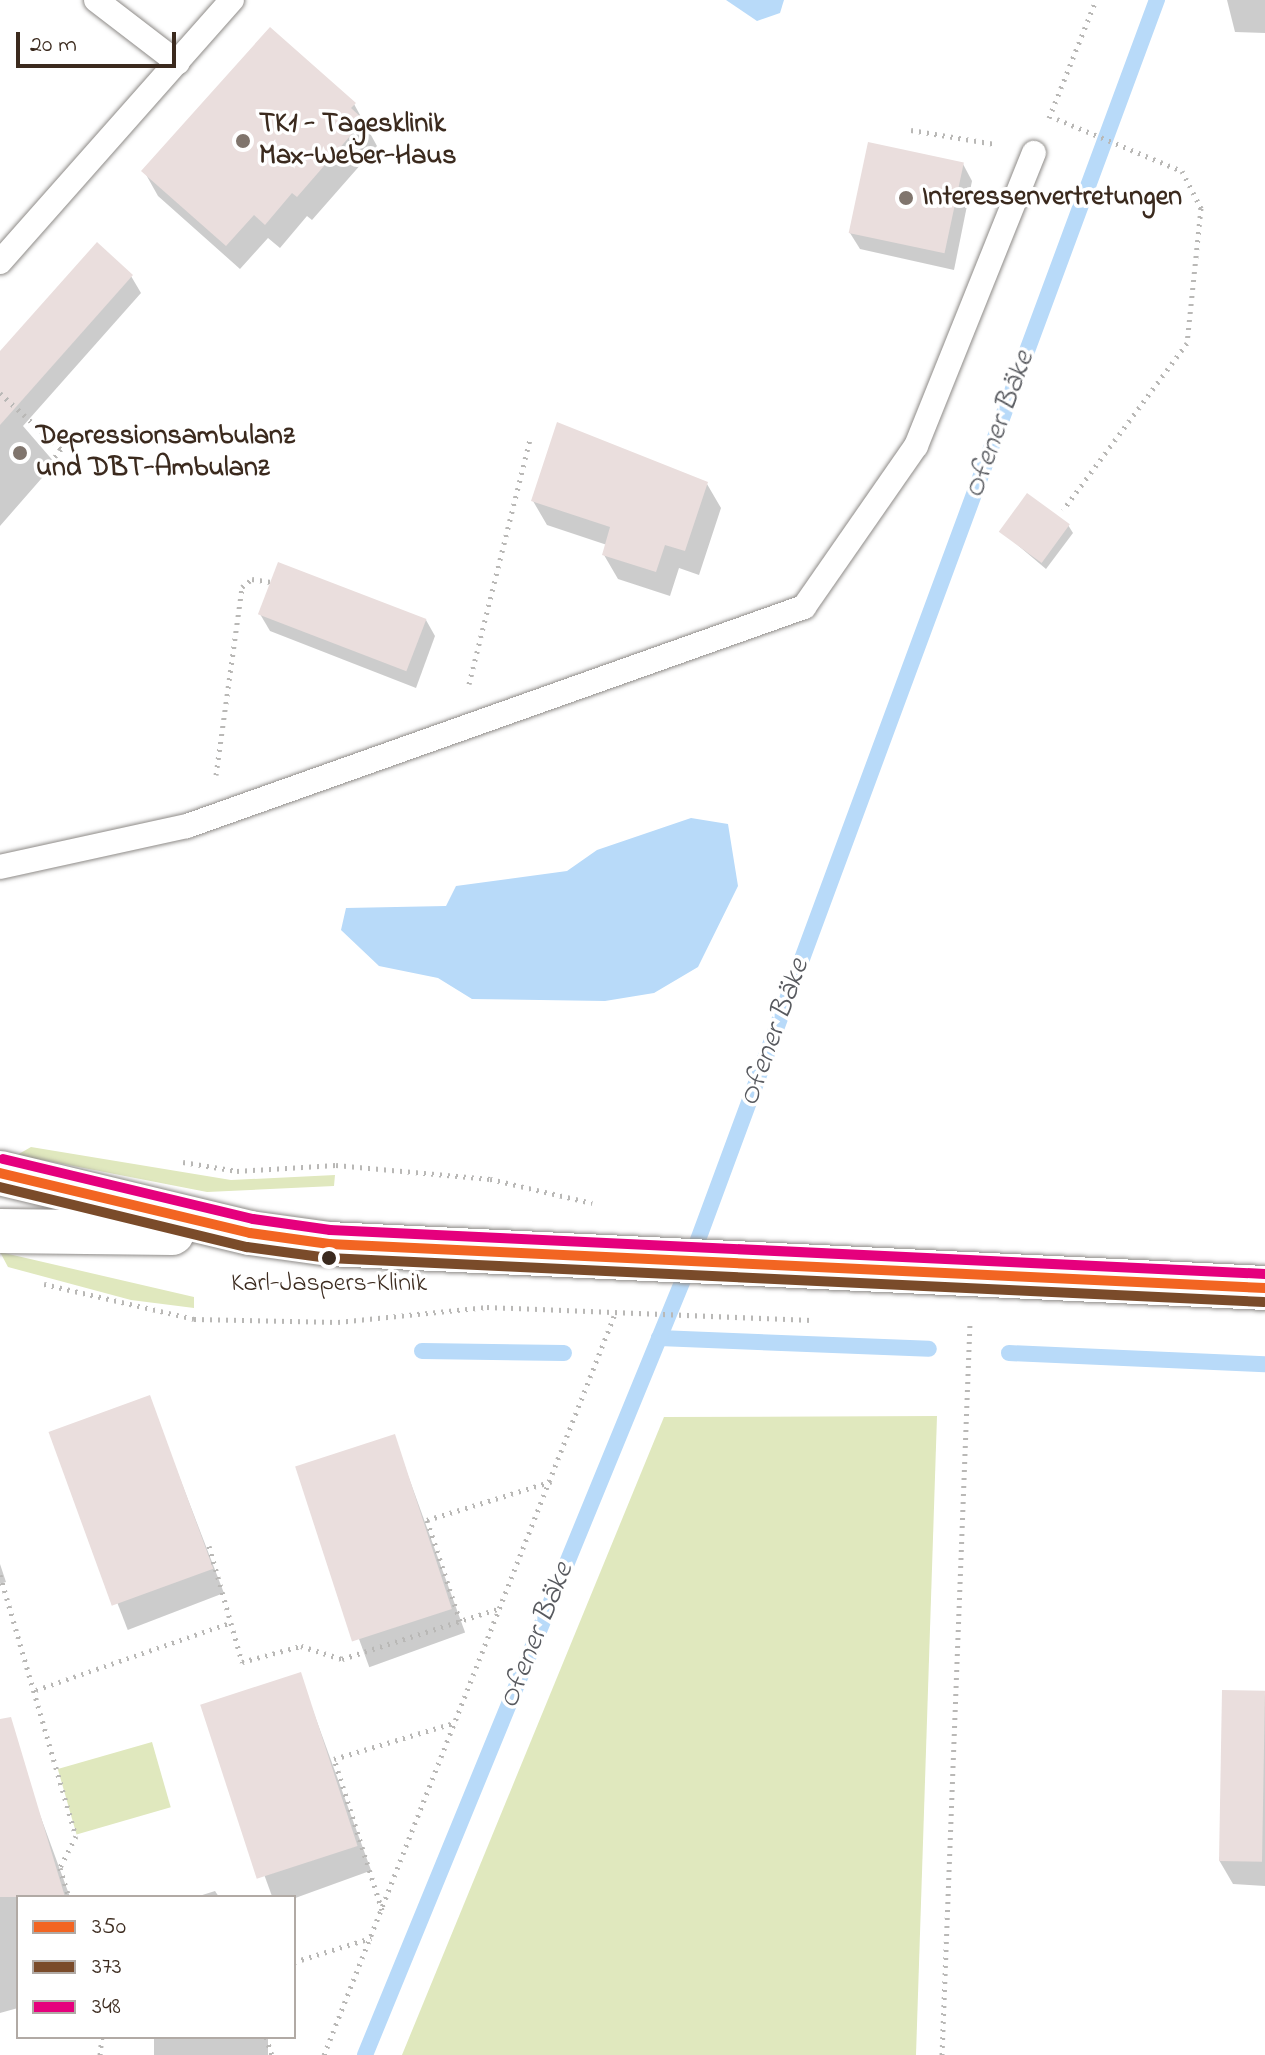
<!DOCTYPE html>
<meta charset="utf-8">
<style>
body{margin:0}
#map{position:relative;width:1265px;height:2055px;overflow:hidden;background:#fff;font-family:"Indie Flower",sans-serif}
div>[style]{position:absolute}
.green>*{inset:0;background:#e0e8be;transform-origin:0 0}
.water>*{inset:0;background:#b8daf9}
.shadow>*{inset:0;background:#0003;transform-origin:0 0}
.stream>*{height:16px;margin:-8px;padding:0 8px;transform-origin:8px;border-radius:8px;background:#b8daf9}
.building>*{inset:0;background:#eadedd;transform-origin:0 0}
.path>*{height:5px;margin-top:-2.5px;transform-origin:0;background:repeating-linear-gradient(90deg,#b9b8b6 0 2px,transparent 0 8px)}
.roads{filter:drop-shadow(0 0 2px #8e8b88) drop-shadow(0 0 2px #8e8b88)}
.lane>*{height:24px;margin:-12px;padding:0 12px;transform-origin:12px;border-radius:12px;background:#fff}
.secondary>*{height:44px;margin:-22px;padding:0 22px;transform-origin:22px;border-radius:22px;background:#fff}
.bus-1>*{height:10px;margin:-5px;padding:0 5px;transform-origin:5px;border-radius:5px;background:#f26522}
.bus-2>*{height:10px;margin:-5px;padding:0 5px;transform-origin:5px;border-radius:5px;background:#7a4b2a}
.bus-3>*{height:10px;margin:-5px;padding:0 5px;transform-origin:5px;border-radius:5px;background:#e5007d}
.dots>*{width:22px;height:22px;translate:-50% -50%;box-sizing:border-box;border:4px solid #fff;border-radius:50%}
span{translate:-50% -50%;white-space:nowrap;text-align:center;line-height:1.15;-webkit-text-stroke:7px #fff;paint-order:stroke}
.bus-label{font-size:26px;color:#3b2a1e}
.poi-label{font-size:28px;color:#3b2a1e;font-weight:700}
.left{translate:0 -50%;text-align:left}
.water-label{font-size:30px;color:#585a5f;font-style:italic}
.legend{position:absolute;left:16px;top:1895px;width:280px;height:144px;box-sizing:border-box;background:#fff;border:2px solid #b1aaa5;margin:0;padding:10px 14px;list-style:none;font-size:24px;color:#3b2a1e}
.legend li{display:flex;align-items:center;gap:16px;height:40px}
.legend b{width:40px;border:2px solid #b1aaa5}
.scale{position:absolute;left:16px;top:32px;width:160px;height:36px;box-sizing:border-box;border:4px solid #3b2a1e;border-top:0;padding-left:10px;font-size:24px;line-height:28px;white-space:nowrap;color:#3b2a1e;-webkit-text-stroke:6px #fff;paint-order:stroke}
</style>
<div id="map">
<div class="green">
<div style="clip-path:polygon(31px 1147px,231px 1180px,335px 1175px,334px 1186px,207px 1192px,17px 1155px)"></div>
<div style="clip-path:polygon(0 1252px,194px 1297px,194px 1308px,131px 1300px,8px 1267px)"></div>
<div style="clip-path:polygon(937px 1416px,916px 2055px,402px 2055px,664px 1417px)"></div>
<div style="left:152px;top:1742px;width:68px;height:98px;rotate:74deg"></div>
</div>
<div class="water">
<div style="clip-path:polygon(726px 0,784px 0,780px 13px,757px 21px)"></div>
<div style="clip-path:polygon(691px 818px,728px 824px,738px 886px,698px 967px,654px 993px,605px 1001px,472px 999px,438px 978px,379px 966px,341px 930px,346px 908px,446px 906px,456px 886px,567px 871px,597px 850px)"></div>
</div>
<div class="shadow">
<div style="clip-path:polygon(1227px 0,1265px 0,1265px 33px,1235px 32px)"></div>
<div style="clip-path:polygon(354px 104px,377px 146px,312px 220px,307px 216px,280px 248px,268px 238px,240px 269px,158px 196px,144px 171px)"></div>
<div style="clip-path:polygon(963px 164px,972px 181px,954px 270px,860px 249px,850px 233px)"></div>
<div style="clip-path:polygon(131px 276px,141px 293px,23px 426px,55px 463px,0 526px,0 369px)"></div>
<div style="clip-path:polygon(707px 484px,721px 508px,699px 575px,679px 568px,670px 596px,618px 579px,604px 555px,607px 545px,547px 525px,533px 501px)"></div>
<div style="clip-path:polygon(1068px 525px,1073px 533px,1046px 569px,1001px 531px)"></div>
<div style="clip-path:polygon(260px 614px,426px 620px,435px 636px,416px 688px,270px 631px)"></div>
<div style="left:149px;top:1398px;width:209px;height:103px;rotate:69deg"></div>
<div style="left:394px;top:1437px;width:208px;height:102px;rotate:70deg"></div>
<div style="clip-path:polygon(0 1564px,6px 1582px,0 1584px)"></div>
<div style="left:300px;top:1675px;width:208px;height:102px;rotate:70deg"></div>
<div style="clip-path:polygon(1265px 1693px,1265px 1886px,1233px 1884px,1219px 1860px)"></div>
<div style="clip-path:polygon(29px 1785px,70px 1897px,18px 1897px,18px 2008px,0 2013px,0 1793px)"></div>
<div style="clip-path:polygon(215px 1891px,219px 1897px,196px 1897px)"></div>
<div style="left:154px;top:2037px;width:114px;height:19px"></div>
</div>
<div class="stream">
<div style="left:659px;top:1338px;width:270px;rotate:2.3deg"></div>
<div style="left:422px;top:1351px;width:142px;rotate:0.8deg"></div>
<div style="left:1009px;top:1353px;width:256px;rotate:2.5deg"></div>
<div style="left:365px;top:2055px;width:843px;rotate:-67.69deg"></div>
<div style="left:685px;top:1275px;width:1360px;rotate:-69.69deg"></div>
</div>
<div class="building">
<div style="clip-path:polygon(270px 27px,356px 103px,351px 108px,364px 120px,297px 197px,292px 193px,265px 225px,254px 215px,226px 246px,141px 171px)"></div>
<div style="left:868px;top:142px;width:98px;height:93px;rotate:12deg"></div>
<div style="clip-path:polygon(97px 242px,133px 275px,0 425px,0 351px)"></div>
<div style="clip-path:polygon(557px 422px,708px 482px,685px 551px,665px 545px,656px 572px,602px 555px,610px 527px,531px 501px)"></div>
<div style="left:1027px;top:493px;width:53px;height:48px;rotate:36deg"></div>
<div style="left:278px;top:562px;width:159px;height:56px;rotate:21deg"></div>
<div style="left:150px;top:1395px;width:185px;height:108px;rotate:70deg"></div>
<div style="left:395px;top:1434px;width:184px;height:105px;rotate:72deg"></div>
<div style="left:301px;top:1672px;width:183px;height:106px;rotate:72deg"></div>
<div style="left:1222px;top:1690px;width:43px;height:171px;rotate:1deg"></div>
<div style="clip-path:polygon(11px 1717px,65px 1897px,0 1897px,0 1719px)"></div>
</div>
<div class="path">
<div style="left:1049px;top:118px;width:127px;rotate:-68.3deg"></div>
<div style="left:1057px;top:119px;width:135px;rotate:22.6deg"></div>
<div style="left:1182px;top:171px;width:42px;rotate:62.8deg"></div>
<div style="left:1201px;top:208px;width:136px;rotate:95.9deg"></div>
<div style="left:1187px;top:343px;width:208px;rotate:126.6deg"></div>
<div style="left:911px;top:130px;width:85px;rotate:9.5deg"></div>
<div style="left:0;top:393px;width:83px;rotate:42.6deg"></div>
<div style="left:61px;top:449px;width:37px;rotate:128deg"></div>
<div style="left:469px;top:684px;width:252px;rotate:-76deg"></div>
<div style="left:216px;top:775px;width:190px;rotate:-82.1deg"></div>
<div style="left:242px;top:587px;width:13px;rotate:-39deg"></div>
<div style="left:252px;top:579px;width:19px;rotate:9deg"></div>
<div style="left:183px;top:1162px;width:55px;rotate:9.5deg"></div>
<div style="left:237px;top:1171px;width:99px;rotate:-3.5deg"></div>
<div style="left:336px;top:1165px;width:155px;rotate:5.2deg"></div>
<div style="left:490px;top:1179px;width:105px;rotate:13.2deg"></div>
<div style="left:44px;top:1284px;width:154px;rotate:13.1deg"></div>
<div style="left:194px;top:1319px;width:144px;rotate:1.2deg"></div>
<div style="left:338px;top:1322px;width:150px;rotate:-5.7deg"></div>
<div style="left:487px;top:1307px;width:325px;rotate:2.3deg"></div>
<div style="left:209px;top:1546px;width:121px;rotate:74.1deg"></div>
<div style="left:242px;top:1662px;width:61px;rotate:-15.2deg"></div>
<div style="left:301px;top:1646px;width:43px;rotate:17.6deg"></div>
<div style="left:342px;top:1659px;width:167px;rotate:-17.8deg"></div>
<div style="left:0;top:1575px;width:272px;rotate:73.8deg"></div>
<div style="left:76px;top:1836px;width:36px;rotate:117deg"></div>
<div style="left:60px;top:1868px;width:30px;rotate:73deg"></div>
<div style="left:460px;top:1621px;width:106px;rotate:-108.1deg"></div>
<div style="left:427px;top:1520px;width:132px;rotate:-17.2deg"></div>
<div style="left:36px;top:1690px;width:204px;rotate:-19.1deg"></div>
<div style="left:382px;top:1910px;width:158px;rotate:-107.6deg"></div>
<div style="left:334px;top:1759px;width:128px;rotate:-16.7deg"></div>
<div style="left:294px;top:1962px;width:81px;rotate:-17.3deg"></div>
<div style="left:266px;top:2037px;width:19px;rotate:72deg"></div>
<div style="left:100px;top:2055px;width:18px;rotate:-84deg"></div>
<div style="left:324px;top:2055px;width:794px;rotate:-68.57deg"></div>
<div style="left:942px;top:2055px;width:734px;rotate:-87.81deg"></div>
</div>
<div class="roads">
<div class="lane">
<div style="left:96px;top:0;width:103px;rotate:37.5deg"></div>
<div style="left:0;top:262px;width:350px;rotate:-48.5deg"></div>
<div style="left:0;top:867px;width:191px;rotate:-12.4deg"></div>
<div style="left:187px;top:826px;width:655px;rotate:-19.54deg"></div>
<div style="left:804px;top:607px;width:196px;rotate:-55.2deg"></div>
<div style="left:916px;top:446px;width:316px;rotate:-68.1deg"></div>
</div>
<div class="secondary">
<div style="left:0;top:1173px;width:257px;rotate:13.5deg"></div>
<div style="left:250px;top:1233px;width:80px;rotate:7.9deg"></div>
<div style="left:329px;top:1244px;width:937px;rotate:2.69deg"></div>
<div style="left:0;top:1231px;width:172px;rotate:0.7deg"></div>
</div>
</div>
<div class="bus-1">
<div style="left:0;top:1173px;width:257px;rotate:13.5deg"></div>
<div style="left:250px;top:1233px;width:80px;rotate:7.9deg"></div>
<div style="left:329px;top:1244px;width:937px;rotate:2.69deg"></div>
</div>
<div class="bus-2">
<div style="left:0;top:1187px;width:254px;rotate:13.7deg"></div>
<div style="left:247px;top:1247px;width:82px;rotate:7.7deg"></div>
<div style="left:328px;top:1258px;width:937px;rotate:2.69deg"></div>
</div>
<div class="bus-3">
<div style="left:3px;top:1159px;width:257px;rotate:13.5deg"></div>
<div style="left:253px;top:1219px;width:78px;rotate:8.1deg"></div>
<div style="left:330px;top:1230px;width:936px;rotate:2.69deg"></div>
</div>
<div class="dots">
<div style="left:243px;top:141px;background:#80756d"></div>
<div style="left:906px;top:198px;background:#80756d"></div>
<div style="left:20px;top:453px;background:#80756d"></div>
<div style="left:329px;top:1258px;background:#3b2a1e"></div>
</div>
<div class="bus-label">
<span style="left:329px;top:1285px">Karl-Jaspers-Klinik</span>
</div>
<div class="poi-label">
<span class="left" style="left:259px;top:141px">TK1 - Tagesklinik<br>Max-Weber-Haus</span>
<span class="left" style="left:922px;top:198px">Interessenvertretungen</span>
<span class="left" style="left:36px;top:453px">Depressionsambulanz<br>und DBT-Ambulanz</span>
</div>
<div class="water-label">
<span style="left:1000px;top:425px;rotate:-70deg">Ofener Bäke</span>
<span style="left:775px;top:1033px;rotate:-70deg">Ofener Bäke</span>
<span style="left:537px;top:1636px;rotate:-68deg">Ofener Bäke</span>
</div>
<ul class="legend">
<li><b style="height:10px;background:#f26522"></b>350</li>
<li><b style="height:10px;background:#7a4b2a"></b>373</li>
<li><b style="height:10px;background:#e5007d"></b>348</li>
</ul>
<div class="scale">20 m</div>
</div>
